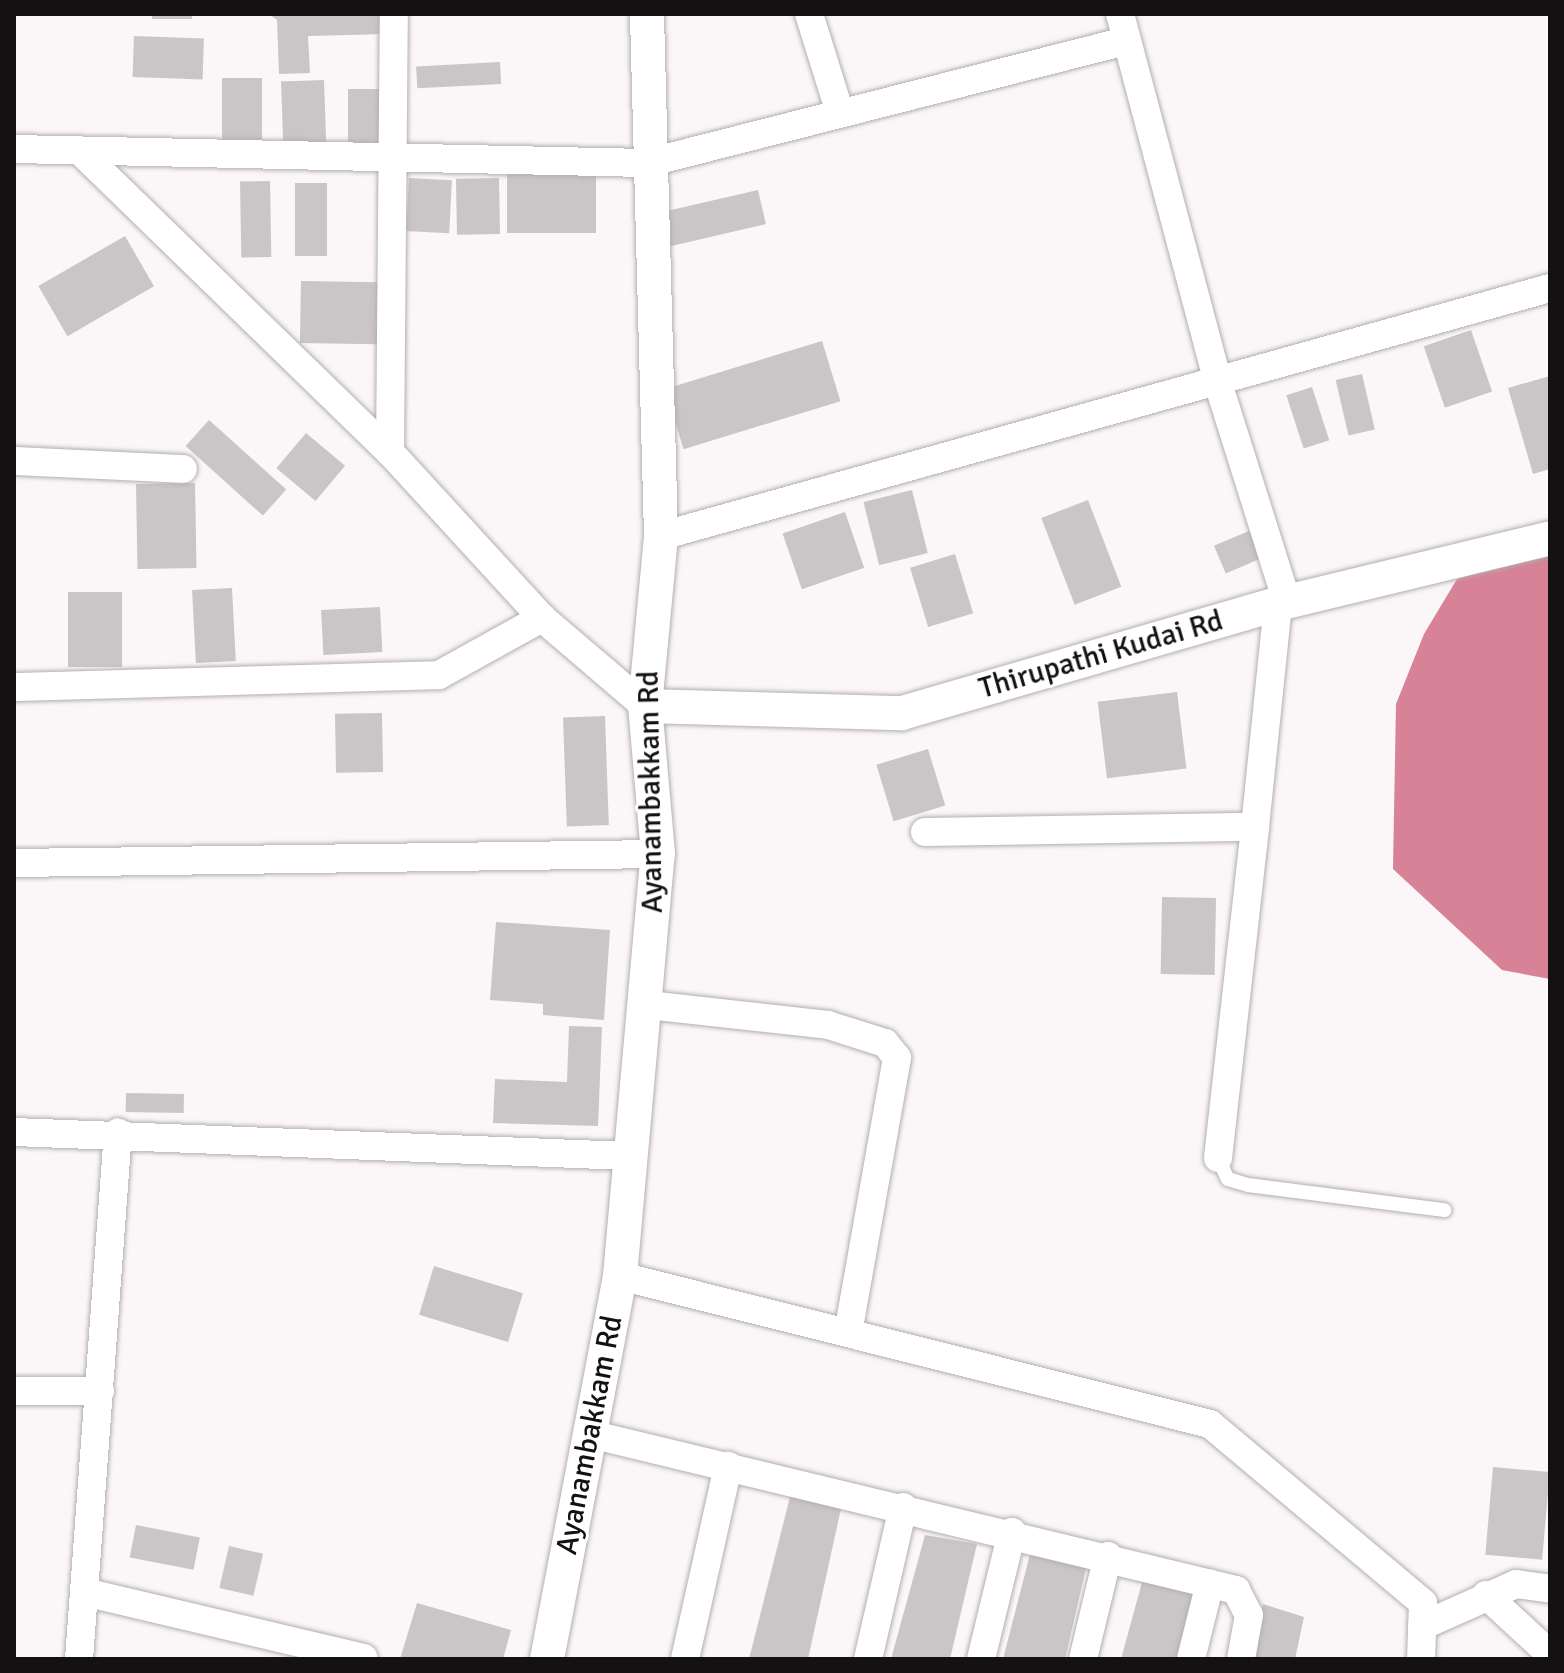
<!DOCTYPE html>
<style>
body{margin:0}
#map{position:relative;width:1564px;height:1673px;overflow:hidden;background:#fbf6f7;font-family:Signika,sans-serif}
div>[style]{position:absolute}
.water>*{inset:0;background:#d78296}
.building>*{inset:0;background:#cac5c6;transform-origin:0 0}
.roads{filter:drop-shadow(0 0 2px #b3aeaf) drop-shadow(0 0 2px #b3aeaf)}
.service>*{height:14px;margin:-7px;padding:0 7px;transform-origin:7px;border-radius:7px;background:#fff}
.minor>*{height:28px;margin:-14px;padding:0 14px;transform-origin:14px;border-radius:14px;background:#fff}
.tertiary>*{height:34px;margin:-17px;padding:0 17px;transform-origin:17px;border-radius:17px;background:#fff}
span{translate:-50% -50%;white-space:nowrap;text-align:center;line-height:1.15;-webkit-text-stroke:6px #fff;paint-order:stroke}
.street-label{font-size:30px;color:#131111}
.frame{position:absolute;inset:0;border:16px solid #131111;pointer-events:none}
</style>
<div id="map">
<div class="water">
<div style="clip-path:polygon(1550px 552px,1550px 979px,1502px 970px,1393px 869px,1396px 704px,1424px 634px,1457px 579px)"></div>
</div>
<div class="building">
<div style="left:152px;top:14px;width:40px;height:5px"></div>
<div style="clip-path:polygon(269px 14px,385px 14px,386px 34px,308px 36px,310px 73px,279px 74px,277px 20px)"></div>
<div style="left:134px;top:36px;width:70px;height:41px;rotate:2deg"></div>
<div style="left:500px;top:62px;width:22px;height:84px;rotate:87deg"></div>
<div style="left:222px;top:78px;width:40px;height:72px"></div>
<div style="left:324px;top:80px;width:68px;height:43px;rotate:88deg"></div>
<div style="left:390px;top:89px;width:59px;height:42px;rotate:90deg"></div>
<div style="left:596px;top:174px;width:59px;height:89px;rotate:90deg"></div>
<div style="left:409px;top:178px;width:43px;height:53px;rotate:3deg"></div>
<div style="left:499px;top:178px;width:56px;height:43px;rotate:89deg"></div>
<div style="left:270px;top:181px;width:76px;height:30px;rotate:89deg"></div>
<div style="left:327px;top:183px;width:73px;height:32px;rotate:90deg"></div>
<div style="left:758px;top:190px;width:35px;height:98px;rotate:77deg"></div>
<div style="left:125px;top:236px;width:58px;height:100px;rotate:60deg"></div>
<div style="left:301px;top:281px;width:77px;height:62px;rotate:1deg"></div>
<div style="left:1471px;top:330px;width:65px;height:50px;rotate:71deg"></div>
<div style="left:822px;top:341px;width:63px;height:164px;rotate:73deg"></div>
<div style="left:1362px;top:374px;width:57px;height:27px;rotate:77deg"></div>
<div style="clip-path:polygon(1550px 376px,1550px 469px,1533px 474px,1508px 388px)"></div>
<div style="left:1312px;top:387px;width:56px;height:27px;rotate:72deg"></div>
<div style="left:209px;top:420px;width:104px;height:35px;rotate:42deg"></div>
<div style="left:306px;top:433px;width:51px;height:46px;rotate:40deg"></div>
<div style="left:195px;top:483px;width:85px;height:59px;rotate:89deg"></div>
<div style="left:912px;top:490px;width:65px;height:50px;rotate:76deg"></div>
<div style="left:1088px;top:500px;width:93px;height:50px;rotate:69deg"></div>
<div style="left:845px;top:512px;width:59px;height:66px;rotate:71deg"></div>
<div style="left:1249px;top:531px;width:30px;height:38px;rotate:67deg"></div>
<div style="left:955px;top:554px;width:62px;height:47px;rotate:73deg"></div>
<div style="left:232px;top:588px;width:73px;height:40px;rotate:87deg"></div>
<div style="left:122px;top:592px;width:75px;height:54px;rotate:90deg"></div>
<div style="left:380px;top:607px;width:45px;height:59px;rotate:87deg"></div>
<div style="left:1177px;top:692px;width:77px;height:80px;rotate:83deg"></div>
<div style="left:382px;top:713px;width:59px;height:47px;rotate:89deg"></div>
<div style="left:605px;top:716px;width:109px;height:42px;rotate:88deg"></div>
<div style="left:928px;top:749px;width:59px;height:54px;rotate:73deg"></div>
<div style="left:1162px;top:897px;width:54px;height:77px;rotate:1deg"></div>
<div style="clip-path:polygon(496px 922px,610px 930px,604px 1020px,543px 1015px,543px 1004px,490px 1000px)"></div>
<div style="clip-path:polygon(569px 1026px,602px 1027px,598px 1126px,493px 1123px,495px 1079px,567px 1082px)"></div>
<div style="left:126px;top:1093px;width:58px;height:19px;rotate:1deg"></div>
<div style="left:434px;top:1266px;width:93px;height:51px;rotate:17deg"></div>
<div style="left:1493px;top:1467px;width:57px;height:88px;rotate:5deg"></div>
<div style="clip-path:polygon(791px 1493px,842px 1504px,808px 1659px,749px 1659px)"></div>
<div style="left:136px;top:1525px;width:65px;height:33px;rotate:11deg"></div>
<div style="clip-path:polygon(925px 1535px,977px 1544px,950px 1659px,891px 1659px)"></div>
<div style="left:229px;top:1546px;width:35px;height:43px;rotate:13deg"></div>
<div style="clip-path:polygon(1030px 1554px,1087px 1564px,1065px 1659px,1003px 1659px)"></div>
<div style="clip-path:polygon(1144px 1575px,1194px 1589px,1177px 1659px,1121px 1659px)"></div>
<div style="clip-path:polygon(417px 1603px,511px 1630px,503px 1659px,400px 1659px)"></div>
<div style="clip-path:polygon(1263px 1604px,1304px 1617px,1295px 1659px,1250px 1659px)"></div>
</div>
<div class="roads">
<div class="service">
<div style="left:1218px;top:1158px;width:23px;rotate:65deg"></div>
<div style="left:1228px;top:1179px;width:21px;rotate:17deg"></div>
<div style="left:1248px;top:1185px;width:198px;rotate:7.3deg"></div>
</div>
<div class="minor">
<div style="left:809px;top:14px;width:104px;rotate:72.6deg"></div>
<div style="left:1120px;top:14px;width:382px;rotate:75.1deg"></div>
<div style="left:1218px;top:383px;width:230px;rotate:72.5deg"></div>
<div style="left:14px;top:149px;width:633px;rotate:1.27deg"></div>
<div style="left:647px;top:163px;width:495px;rotate:-14.3deg"></div>
<div style="left:79px;top:150px;width:434px;rotate:44.2deg"></div>
<div style="left:390px;top:452px;width:225px;rotate:47.5deg"></div>
<div style="left:542px;top:618px;width:135px;rotate:40.5deg"></div>
<div style="left:390px;top:452px;width:438px;rotate:-89.5deg"></div>
<div style="left:14px;top:461px;width:169px;rotate:2.7deg"></div>
<div style="left:661px;top:536px;width:923px;rotate:-15.59deg"></div>
<div style="left:14px;top:687px;width:425px;rotate:-1.6deg"></div>
<div style="left:439px;top:675px;width:118px;rotate:-29deg"></div>
<div style="left:925px;top:832px;width:330px;rotate:-0.9deg"></div>
<div style="left:1255px;top:827px;width:224px;rotate:-84.1deg"></div>
<div style="left:14px;top:863px;width:644px;rotate:-0.8deg"></div>
<div style="left:648px;top:1005px;width:181px;rotate:6.3deg"></div>
<div style="left:828px;top:1025px;width:60px;rotate:17.5deg"></div>
<div style="left:885px;top:1043px;width:19px;rotate:51deg"></div>
<div style="left:897px;top:1058px;width:279px;rotate:100.1deg"></div>
<div style="left:14px;top:1132px;width:614px;rotate:2.24deg"></div>
<div style="left:1218px;top:1158px;width:333px;rotate:-83.6deg"></div>
<div style="left:620px;top:1276px;width:608px;rotate:14.08deg"></div>
<div style="left:1210px;top:1424px;width:278px;rotate:40deg"></div>
<div style="left:1423px;top:1603px;width:56px;rotate:92deg"></div>
<div style="left:14px;top:1391px;width:86px"></div>
<div style="left:590px;top:1434px;width:665px;rotate:13.58deg"></div>
<div style="left:1236px;top:1590px;width:28px;rotate:63deg"></div>
<div style="left:1249px;top:1615px;width:45px;rotate:100.3deg"></div>
<div style="left:89px;top:1593px;width:282px;rotate:13.3deg"></div>
<div style="left:1486px;top:1595px;width:87px;rotate:42.7deg"></div>
<div style="left:1422px;top:1626px;width:103px;rotate:-24.1deg"></div>
<div style="left:1516px;top:1584px;width:34px;rotate:8deg"></div>
<div style="left:79px;top:1659px;width:528px;rotate:-85.77deg"></div>
<div style="left:685px;top:1659px;width:198px;rotate:-77.4deg"></div>
<div style="left:868px;top:1659px;width:156px;rotate:-77deg"></div>
<div style="left:981px;top:1659px;width:131px;rotate:-76.3deg"></div>
<div style="left:1083px;top:1659px;width:106px;rotate:-76.4deg"></div>
<div style="left:1191px;top:1659px;width:78px;rotate:-76deg"></div>
</div>
<div class="tertiary">
<div style="left:645px;top:706px;width:257px;rotate:1.6deg"></div>
<div style="left:902px;top:713px;width:391px;rotate:-16.2deg"></div>
<div style="left:1278px;top:604px;width:280px;rotate:-13.6deg"></div>
<div style="left:547px;top:1659px;width:390px;rotate:-79.2deg"></div>
<div style="left:620px;top:1276px;width:424px;rotate:-84.9deg"></div>
<div style="left:658px;top:854px;width:149px;rotate:-95deg"></div>
<div style="left:645px;top:706px;width:171px;rotate:-84.6deg"></div>
<div style="left:661px;top:536px;width:522px;rotate:-91.54deg"></div>
</div>
</div>
<div class="street-label">
<span style="left:1101px;top:655px;rotate:-16deg">Thirupathi Kudai Rd</span>
<span style="left:651px;top:792px;rotate:-91deg">Ayanambakkam Rd</span>
<span style="left:590px;top:1435px;rotate:-79deg">Ayanambakkam Rd</span>
</div>
<div class="frame"></div>
</div>
